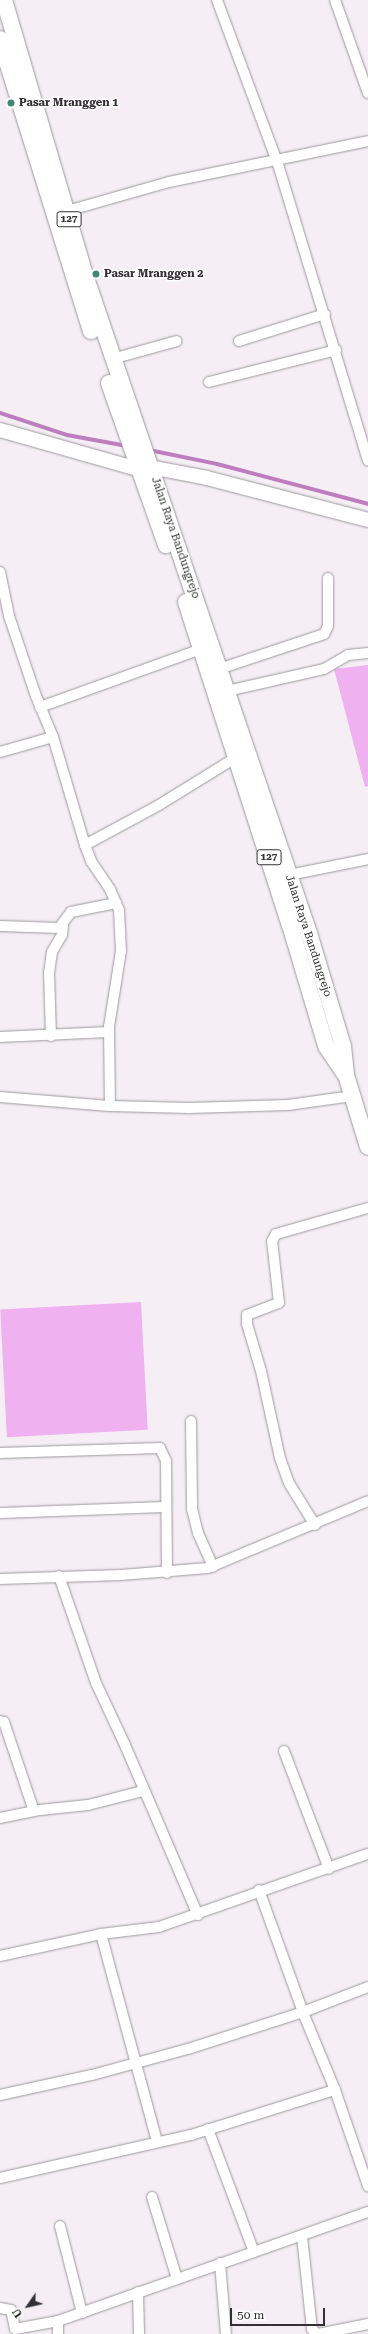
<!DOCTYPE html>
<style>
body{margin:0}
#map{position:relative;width:368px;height:2334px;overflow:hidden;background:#f5eff5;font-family:"Roboto Serif",serif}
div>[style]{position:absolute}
.green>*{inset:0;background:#f0b1f0;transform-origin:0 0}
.stream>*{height:4px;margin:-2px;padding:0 2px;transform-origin:2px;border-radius:2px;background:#bd7dbe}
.roads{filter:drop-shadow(0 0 1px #9d989d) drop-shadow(0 0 1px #9d989d)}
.street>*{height:10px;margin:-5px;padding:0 5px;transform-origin:5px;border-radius:5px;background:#fff}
.secondary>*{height:14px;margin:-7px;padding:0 7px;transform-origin:7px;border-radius:7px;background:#fff}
.primary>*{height:16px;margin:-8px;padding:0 8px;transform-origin:8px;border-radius:8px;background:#fff}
.dots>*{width:11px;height:11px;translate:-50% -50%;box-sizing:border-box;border:2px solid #fff;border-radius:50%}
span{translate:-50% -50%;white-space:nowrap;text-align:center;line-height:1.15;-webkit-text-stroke:3px #fff;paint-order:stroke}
.shield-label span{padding:1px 3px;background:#fff;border:1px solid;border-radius:3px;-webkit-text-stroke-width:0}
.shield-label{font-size:10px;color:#323032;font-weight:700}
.poi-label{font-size:11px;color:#323032;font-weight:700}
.left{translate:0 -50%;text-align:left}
.street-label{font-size:11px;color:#323032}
.north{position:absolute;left:8px;top:2286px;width:40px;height:40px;-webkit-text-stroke:3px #fff;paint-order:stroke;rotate:236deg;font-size:11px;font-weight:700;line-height:16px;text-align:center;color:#323032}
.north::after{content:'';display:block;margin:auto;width:14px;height:18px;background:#323032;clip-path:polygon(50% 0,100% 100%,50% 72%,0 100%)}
.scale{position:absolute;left:230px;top:2308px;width:95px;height:18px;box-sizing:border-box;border:2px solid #323032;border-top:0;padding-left:5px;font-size:12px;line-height:14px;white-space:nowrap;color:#323032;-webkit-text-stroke:3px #fff;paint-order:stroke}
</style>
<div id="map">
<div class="green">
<div style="clip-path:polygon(368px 665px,368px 786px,365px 787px,334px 669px)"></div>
<div style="left:141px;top:1302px;width:128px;height:141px;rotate:87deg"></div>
</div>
<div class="stream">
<div style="left:0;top:413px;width:71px;rotate:18.2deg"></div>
<div style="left:67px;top:435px;width:61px;rotate:10.4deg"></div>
<div style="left:149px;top:450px;width:69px;rotate:11.6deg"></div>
<div style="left:217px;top:464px;width:156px;rotate:14.8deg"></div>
</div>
<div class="roads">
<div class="street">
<div style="left:217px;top:0;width:172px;rotate:69.6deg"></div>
<div style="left:277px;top:161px;width:313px;rotate:73.1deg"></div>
<div style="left:335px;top:0;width:99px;rotate:70.5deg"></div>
<div style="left:67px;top:211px;width:106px;rotate:-15.9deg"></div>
<div style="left:169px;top:182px;width:203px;rotate:-11.6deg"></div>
<div style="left:239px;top:341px;width:90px;rotate:-17.4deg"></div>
<div style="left:112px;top:359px;width:67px;rotate:-15.5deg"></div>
<div style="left:209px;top:382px;width:131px;rotate:-14.1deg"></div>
<div style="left:0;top:572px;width:45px;rotate:78.4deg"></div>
<div style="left:9px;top:616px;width:84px;rotate:71.4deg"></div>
<div style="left:36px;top:696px;width:44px;rotate:67.5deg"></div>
<div style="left:53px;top:737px;width:113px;rotate:73.5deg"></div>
<div style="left:85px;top:845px;width:17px;rotate:69deg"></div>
<div style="left:91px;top:861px;width:34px;rotate:56deg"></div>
<div style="left:110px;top:889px;width:23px;rotate:67deg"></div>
<div style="left:119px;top:910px;width:41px;rotate:87.2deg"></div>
<div style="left:121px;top:951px;width:77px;rotate:99deg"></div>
<div style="left:109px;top:1027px;width:79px;rotate:89.3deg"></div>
<div style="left:219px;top:669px;width:111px;rotate:-18.4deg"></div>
<div style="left:324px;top:634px;width:9px;rotate:-63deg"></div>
<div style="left:328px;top:626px;width:48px;rotate:-90deg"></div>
<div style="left:227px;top:691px;width:99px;rotate:-12.8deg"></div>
<div style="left:324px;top:669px;width:28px;rotate:-30deg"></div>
<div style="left:348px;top:655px;width:20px;rotate:-6deg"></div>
<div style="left:40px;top:707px;width:171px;rotate:-19.8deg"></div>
<div style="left:0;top:752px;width:55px;rotate:-15.8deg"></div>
<div style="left:85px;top:845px;width:84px;rotate:-28.4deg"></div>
<div style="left:159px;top:805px;width:89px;rotate:-31.7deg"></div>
<div style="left:289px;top:875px;width:81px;rotate:-11.4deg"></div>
<div style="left:0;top:926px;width:59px;rotate:1.9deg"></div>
<div style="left:59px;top:928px;width:20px;rotate:-53deg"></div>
<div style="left:71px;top:912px;width:46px;rotate:-11.3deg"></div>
<div style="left:51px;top:1036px;width:63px;rotate:-91.8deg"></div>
<div style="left:49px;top:973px;width:21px;rotate:-82deg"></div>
<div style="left:52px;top:952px;width:20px;rotate:-60deg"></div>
<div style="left:62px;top:935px;width:10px;rotate:-84deg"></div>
<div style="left:0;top:1037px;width:109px;rotate:-2.6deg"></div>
<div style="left:0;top:1097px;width:110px;rotate:4.7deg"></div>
<div style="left:110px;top:1106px;width:79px;rotate:1.5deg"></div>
<div style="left:189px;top:1108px;width:99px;rotate:-1.7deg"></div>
<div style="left:288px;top:1105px;width:65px;rotate:-8deg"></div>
<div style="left:191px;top:1421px;width:88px;rotate:89.3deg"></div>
<div style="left:192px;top:1509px;width:25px;rotate:76deg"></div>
<div style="left:198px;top:1533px;width:37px;rotate:66deg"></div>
<div style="left:0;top:1453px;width:160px;rotate:-1.8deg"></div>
<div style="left:160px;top:1448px;width:14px;rotate:65deg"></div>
<div style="left:166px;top:1461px;width:112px;rotate:89.5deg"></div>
<div style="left:0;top:1513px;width:166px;rotate:-2.1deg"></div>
<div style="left:315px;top:1525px;width:49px;rotate:-121.8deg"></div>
<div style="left:289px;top:1483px;width:27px;rotate:-110deg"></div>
<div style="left:280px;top:1458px;width:89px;rotate:-102.3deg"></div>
<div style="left:261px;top:1371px;width:49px;rotate:-106.6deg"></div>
<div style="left:247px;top:1324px;width:9px;rotate:-90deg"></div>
<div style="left:247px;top:1315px;width:34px;rotate:-21deg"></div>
<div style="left:279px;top:1303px;width:62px;rotate:-96.4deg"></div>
<div style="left:272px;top:1241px;width:8px;rotate:-60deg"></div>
<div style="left:276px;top:1234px;width:96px;rotate:-15.8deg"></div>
<div style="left:59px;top:1576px;width:113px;rotate:70.9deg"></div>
<div style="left:96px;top:1683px;width:68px;rotate:64.9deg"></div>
<div style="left:125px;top:1745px;width:185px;rotate:66.8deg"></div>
<div style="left:0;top:1579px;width:121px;rotate:-1.9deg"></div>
<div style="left:121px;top:1575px;width:87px;rotate:-4.6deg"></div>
<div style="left:208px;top:1568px;width:173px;rotate:-22.7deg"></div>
<div style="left:0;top:1721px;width:4px;rotate:14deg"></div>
<div style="left:4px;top:1722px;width:94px;rotate:71.4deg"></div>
<div style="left:284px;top:1751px;width:126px;rotate:69.1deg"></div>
<div style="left:0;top:1818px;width:41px;rotate:-11.3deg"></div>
<div style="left:40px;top:1810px;width:48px;rotate:-5.9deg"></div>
<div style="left:88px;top:1805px;width:57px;rotate:-14.3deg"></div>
<div style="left:259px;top:1890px;width:133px;rotate:70.2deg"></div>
<div style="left:304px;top:2015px;width:81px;rotate:67.5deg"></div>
<div style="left:335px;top:2090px;width:102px;rotate:71deg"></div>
<div style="left:101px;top:1934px;width:215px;rotate:74.9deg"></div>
<div style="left:0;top:1956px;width:103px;rotate:-12.3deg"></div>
<div style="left:101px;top:1934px;width:58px;rotate:-6.9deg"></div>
<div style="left:159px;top:1927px;width:221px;rotate:-19.3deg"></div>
<div style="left:0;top:2095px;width:94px;rotate:-12.3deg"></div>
<div style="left:92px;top:2075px;width:99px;rotate:-15.2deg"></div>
<div style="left:188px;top:2049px;width:121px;rotate:-17.8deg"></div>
<div style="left:303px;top:2012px;width:70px;rotate:-21deg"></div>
<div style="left:208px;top:2129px;width:131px;rotate:69.5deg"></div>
<div style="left:0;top:2178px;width:196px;rotate:-12.7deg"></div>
<div style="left:191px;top:2135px;width:151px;rotate:-17.4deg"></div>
<div style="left:152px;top:2197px;width:86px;rotate:73deg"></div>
<div style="left:60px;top:2226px;width:90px;rotate:75.8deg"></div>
<div style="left:302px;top:2236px;width:94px;rotate:83.9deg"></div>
<div style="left:312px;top:2329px;width:7px;rotate:45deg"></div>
<div style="left:220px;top:2263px;width:71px;rotate:85.2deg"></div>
<div style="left:138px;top:2292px;width:42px;rotate:88.6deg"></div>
<div style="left:0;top:2308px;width:11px;rotate:10deg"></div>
<div style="left:11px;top:2310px;width:19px;rotate:78deg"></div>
<div style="left:15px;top:2329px;width:44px;rotate:-10.5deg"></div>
<div style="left:58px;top:2321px;width:329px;rotate:-19.4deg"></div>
<div style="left:58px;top:2321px;width:13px;rotate:90deg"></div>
<div style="left:318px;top:2334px;width:51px;rotate:-11.3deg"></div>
</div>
<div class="secondary">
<div style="left:0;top:430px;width:143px;rotate:15.8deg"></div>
<div style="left:150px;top:467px;width:58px;rotate:10.9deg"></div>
<div style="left:207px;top:478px;width:166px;rotate:14.6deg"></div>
</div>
<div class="primary">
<div style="left:4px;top:0;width:290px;rotate:73.6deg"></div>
<div style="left:86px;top:278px;width:692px;rotate:71.2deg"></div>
<div style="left:309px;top:933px;width:118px;rotate:73.3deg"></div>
<div style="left:343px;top:1046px;width:29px;rotate:84deg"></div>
<div style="left:346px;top:1075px;width:75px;rotate:73deg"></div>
<div style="left:0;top:39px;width:306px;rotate:72.7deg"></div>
<div style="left:109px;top:383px;width:172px;rotate:70.6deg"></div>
<div style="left:186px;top:602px;width:339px;rotate:72.2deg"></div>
<div style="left:290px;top:925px;width:126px;rotate:73.4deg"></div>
<div style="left:326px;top:1046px;width:34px;rotate:56deg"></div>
</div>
</div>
<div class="dots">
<div style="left:11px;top:103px;background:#458777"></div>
<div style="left:96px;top:274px;background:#458777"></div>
</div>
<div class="shield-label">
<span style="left:69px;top:219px">127</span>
<span style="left:269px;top:857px">127</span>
</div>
<div class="poi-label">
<span class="left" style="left:19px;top:103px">Pasar Mranggen 1</span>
<span class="left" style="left:104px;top:274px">Pasar Mranggen 2</span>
</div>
<div class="street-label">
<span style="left:175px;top:538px;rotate:71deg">Jalan Raya Bandungrejo</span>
<span style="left:308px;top:936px;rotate:72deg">Jalan Raya Bandungrejo</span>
</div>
<div class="north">U</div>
<div class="scale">50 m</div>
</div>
